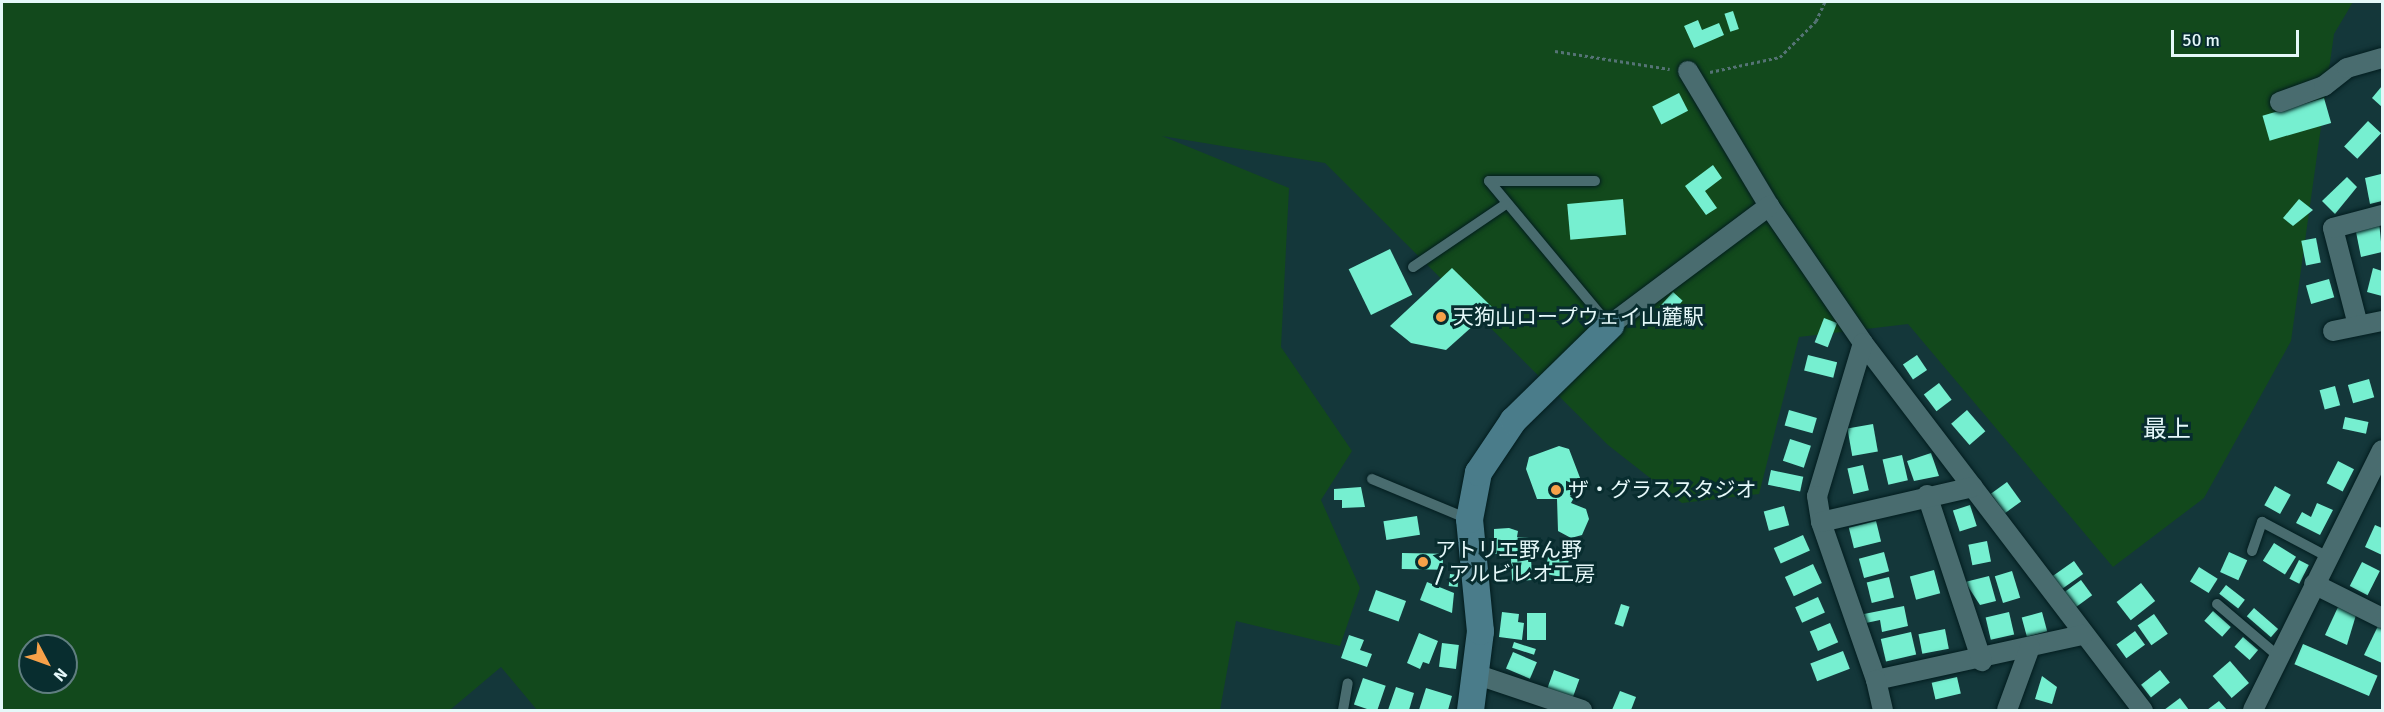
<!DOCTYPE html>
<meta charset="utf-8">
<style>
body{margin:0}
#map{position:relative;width:2384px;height:712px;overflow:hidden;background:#14373a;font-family:Signika,"Noto Sans JP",sans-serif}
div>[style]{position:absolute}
.green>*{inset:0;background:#12491c}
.building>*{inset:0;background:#76efd0;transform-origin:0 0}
.path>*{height:3px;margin-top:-1.5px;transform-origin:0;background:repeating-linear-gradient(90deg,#557375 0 3px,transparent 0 6px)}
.roads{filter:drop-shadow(0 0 2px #031d1f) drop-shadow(0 0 2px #031d1f)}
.lane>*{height:10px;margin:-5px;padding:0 5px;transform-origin:5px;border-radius:5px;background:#496c6f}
.street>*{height:20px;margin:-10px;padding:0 10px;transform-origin:10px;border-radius:10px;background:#496c6f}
.secondary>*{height:27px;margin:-13.5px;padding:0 13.5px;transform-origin:13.5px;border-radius:13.5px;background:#4a7c8a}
.dots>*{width:16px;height:16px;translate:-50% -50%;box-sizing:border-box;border:3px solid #082d2f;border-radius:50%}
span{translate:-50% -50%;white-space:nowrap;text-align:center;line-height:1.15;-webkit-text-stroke:6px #082d2f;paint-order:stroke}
.poi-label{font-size:21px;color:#e5f8f9}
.left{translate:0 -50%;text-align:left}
.quarter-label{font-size:24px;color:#e5f8f9}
.frame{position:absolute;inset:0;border:3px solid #e5f8f9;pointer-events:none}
.north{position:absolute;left:18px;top:634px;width:60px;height:60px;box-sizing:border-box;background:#082d2f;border:2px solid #607e80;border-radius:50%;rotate:131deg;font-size:16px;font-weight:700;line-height:24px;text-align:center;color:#e5f8f9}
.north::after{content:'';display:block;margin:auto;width:21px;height:27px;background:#f7a149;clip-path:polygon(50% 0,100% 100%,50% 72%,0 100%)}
.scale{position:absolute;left:2171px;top:30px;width:128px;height:27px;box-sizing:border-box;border:3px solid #e5f8f9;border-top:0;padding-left:8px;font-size:18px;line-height:21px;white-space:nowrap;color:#e5f8f9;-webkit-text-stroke:4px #082d2f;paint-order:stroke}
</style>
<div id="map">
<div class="green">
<div style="clip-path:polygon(evenodd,2px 2px,2353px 2px,2334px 34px,2291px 341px,2204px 498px,2113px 567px,1908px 324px,1799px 337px,1759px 494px,1682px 503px,1608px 445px,1325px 163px,1162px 136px,1289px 188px,1281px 347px,1352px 451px,1321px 500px,1360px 588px,1340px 646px,1236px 621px,1220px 710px,537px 710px,501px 667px,450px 710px,2px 710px,2px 2px,30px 646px,66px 646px,66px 682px,30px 682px,30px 646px)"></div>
</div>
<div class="building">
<div style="left:1733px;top:11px;width:19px;height:9px;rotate:72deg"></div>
<div style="clip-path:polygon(1698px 20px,1702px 30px,1719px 23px,1724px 35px,1694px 48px,1684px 26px)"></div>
<div style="clip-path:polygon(2382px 86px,2382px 107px,2372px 98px)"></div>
<div style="left:1679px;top:93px;width:20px;height:30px;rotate:63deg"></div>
<div style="left:2324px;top:98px;width:26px;height:64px;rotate:74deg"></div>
<div style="left:2368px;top:121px;width:18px;height:35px;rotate:43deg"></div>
<div style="clip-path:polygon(1713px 165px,1722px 178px,1705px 191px,1717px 208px,1706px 215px,1685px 186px)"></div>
<div style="clip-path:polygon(2381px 174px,2382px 201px,2370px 204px,2365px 178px)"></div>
<div style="clip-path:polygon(2347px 177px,2357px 187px,2335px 214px,2322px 201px)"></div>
<div style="left:1623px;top:199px;width:36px;height:56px;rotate:85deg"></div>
<div style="clip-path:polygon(2299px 199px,2313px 210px,2293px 226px,2283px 218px)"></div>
<div style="clip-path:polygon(2379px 221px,2382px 252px,2361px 257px,2355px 227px)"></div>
<div style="left:2316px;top:238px;width:25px;height:15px;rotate:79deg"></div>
<div style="left:1390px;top:249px;width:51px;height:46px;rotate:64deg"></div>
<div style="clip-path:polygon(1452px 268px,1493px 308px,1446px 350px,1411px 343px,1390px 326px)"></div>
<div style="clip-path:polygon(2373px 268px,2382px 271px,2382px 296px,2367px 292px)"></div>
<div style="left:2329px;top:279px;width:19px;height:24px;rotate:74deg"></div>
<div style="left:1673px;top:292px;width:13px;height:20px;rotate:42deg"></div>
<div style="left:1824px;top:318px;width:14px;height:26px;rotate:21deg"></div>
<div style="left:1808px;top:355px;width:30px;height:16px;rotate:14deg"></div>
<div style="left:1917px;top:355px;width:18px;height:17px;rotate:56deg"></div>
<div style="left:2369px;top:379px;width:19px;height:22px;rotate:74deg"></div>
<div style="left:1939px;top:383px;width:21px;height:19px;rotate:53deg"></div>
<div style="left:2335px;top:386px;width:20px;height:16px;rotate:75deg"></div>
<div style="left:1789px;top:410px;width:29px;height:16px;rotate:16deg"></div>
<div style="left:1967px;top:410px;width:28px;height:21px;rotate:49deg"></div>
<div style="left:2345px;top:417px;width:24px;height:12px;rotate:12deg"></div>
<div style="left:1873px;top:424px;width:28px;height:26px;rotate:80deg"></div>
<div style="left:1790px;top:439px;width:22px;height:23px;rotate:18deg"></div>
<div style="clip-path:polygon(1559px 446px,1569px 449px,1582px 483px,1571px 503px,1586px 509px,1589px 519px,1582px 535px,1571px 538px,1558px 531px,1557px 499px,1537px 499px,1526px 469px,1529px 457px)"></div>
<div style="clip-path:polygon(1931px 453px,1939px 476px,1914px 481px,1907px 461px)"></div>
<div style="left:1902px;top:455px;width:26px;height:20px;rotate:77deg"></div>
<div style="left:2338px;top:461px;width:18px;height:25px;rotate:27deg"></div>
<div style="left:1863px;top:465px;width:26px;height:16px;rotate:77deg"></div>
<div style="left:1771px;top:470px;width:33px;height:15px;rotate:12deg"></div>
<div style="left:2007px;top:482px;width:24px;height:20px;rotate:54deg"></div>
<div style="left:2275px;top:486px;width:18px;height:22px;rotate:29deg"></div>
<div style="clip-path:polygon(1361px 487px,1365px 507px,1342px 508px,1342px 500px,1334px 500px,1334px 489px)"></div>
<div style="clip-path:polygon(2317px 503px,2333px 510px,2320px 535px,2296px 523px,2302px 512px,2311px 517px)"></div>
<div style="left:1970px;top:505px;width:22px;height:18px;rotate:72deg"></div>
<div style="left:1784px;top:506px;width:20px;height:21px;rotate:75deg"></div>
<div style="left:1417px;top:516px;width:19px;height:34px;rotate:81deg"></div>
<div style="left:1876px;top:521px;width:21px;height:28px;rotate:76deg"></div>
<div style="clip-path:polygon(2375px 525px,2382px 528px,2382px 555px,2365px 547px)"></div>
<div style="clip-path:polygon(1509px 528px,1518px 531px,1517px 537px,1529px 538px,1530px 554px,1494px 554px,1494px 529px)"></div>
<div style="left:1803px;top:535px;width:17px;height:32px;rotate:66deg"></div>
<div style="left:1987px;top:541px;width:21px;height:19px;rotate:79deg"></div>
<div style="left:2274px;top:543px;width:26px;height:21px;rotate:32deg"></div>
<div style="left:1884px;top:552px;width:20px;height:26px;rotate:75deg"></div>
<div style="left:2229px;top:552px;width:20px;height:22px;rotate:24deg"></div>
<div style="left:1402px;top:553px;width:41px;height:16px;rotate:1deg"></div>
<div style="left:1548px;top:557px;width:21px;height:17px;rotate:11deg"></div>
<div style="left:1531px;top:558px;width:22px;height:20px;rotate:87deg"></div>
<div style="left:2299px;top:560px;width:11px;height:21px;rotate:27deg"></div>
<div style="left:2074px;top:561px;width:16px;height:29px;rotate:55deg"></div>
<div style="left:2362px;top:562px;width:20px;height:27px;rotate:27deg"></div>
<div style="left:1813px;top:564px;width:21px;height:31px;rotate:65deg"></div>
<div style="left:2199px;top:567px;width:22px;height:17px;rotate:32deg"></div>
<div style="left:1934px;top:570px;width:24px;height:25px;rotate:75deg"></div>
<div style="left:2012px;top:571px;width:28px;height:18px;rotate:73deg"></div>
<div style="left:1450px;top:574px;width:9px;height:12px;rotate:6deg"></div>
<div style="clip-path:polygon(1989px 576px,1996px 601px,1980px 605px,1965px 582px)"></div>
<div style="left:1889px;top:577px;width:21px;height:23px;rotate:76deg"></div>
<div style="left:2081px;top:580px;width:19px;height:22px;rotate:54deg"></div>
<div style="clip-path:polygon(1427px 582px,1454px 593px,1452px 613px,1420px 600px)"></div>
<div style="left:2141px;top:583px;width:23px;height:31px;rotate:52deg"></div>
<div style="left:2226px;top:585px;width:24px;height:11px;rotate:38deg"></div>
<div style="left:1376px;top:590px;width:32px;height:22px;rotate:20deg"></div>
<div style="left:1818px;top:597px;width:17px;height:25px;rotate:66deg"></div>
<div style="left:1621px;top:604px;width:9px;height:21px;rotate:18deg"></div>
<div style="clip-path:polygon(1904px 606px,1908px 626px,1882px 632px,1880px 620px,1866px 623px,1864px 614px)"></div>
<div style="clip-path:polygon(2338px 607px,2356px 615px,2347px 645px,2325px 635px)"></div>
<div style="left:2254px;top:608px;width:32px;height:11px;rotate:41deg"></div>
<div style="left:2213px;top:611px;width:24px;height:13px;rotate:42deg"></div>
<div style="clip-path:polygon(1502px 612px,1519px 614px,1518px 622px,1524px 623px,1522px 640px,1499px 637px)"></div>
<div style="left:2009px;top:612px;width:23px;height:24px;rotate:77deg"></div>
<div style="left:2042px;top:612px;width:20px;height:21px;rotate:75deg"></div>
<div style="left:1527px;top:613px;width:19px;height:27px"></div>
<div style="left:2154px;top:614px;width:24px;height:20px;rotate:55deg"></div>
<div style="left:1830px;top:623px;width:21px;height:22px;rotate:67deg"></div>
<div style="clip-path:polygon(2378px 626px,2382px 628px,2382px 663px,2364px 655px)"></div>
<div style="left:1945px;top:629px;width:20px;height:27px;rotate:79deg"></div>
<div style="left:2135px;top:631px;width:17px;height:23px;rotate:54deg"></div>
<div style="left:1911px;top:632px;width:23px;height:31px;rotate:77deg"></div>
<div style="clip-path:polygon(1419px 633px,1438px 641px,1429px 664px,1423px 662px,1420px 669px,1407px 663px)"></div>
<div style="clip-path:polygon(1349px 635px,1364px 640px,1360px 650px,1372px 654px,1367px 667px,1341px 658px)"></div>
<div style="left:2243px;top:637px;width:20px;height:13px;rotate:41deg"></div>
<div style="left:1514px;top:642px;width:23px;height:6px;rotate:18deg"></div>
<div style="left:1442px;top:643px;width:17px;height:24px;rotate:7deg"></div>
<div style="left:2303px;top:644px;width:81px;height:22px;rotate:23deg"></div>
<div style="left:1843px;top:651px;width:19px;height:35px;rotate:69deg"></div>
<div style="left:1513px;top:652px;width:26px;height:18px;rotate:23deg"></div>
<div style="left:2230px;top:661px;width:29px;height:23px;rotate:49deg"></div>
<div style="left:1554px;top:670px;width:27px;height:21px;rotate:20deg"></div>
<div style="left:2160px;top:670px;width:16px;height:24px;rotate:52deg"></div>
<div style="clip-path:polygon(2042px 676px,2057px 687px,2052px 704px,2035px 699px)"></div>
<div style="left:1957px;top:677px;width:17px;height:26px;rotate:77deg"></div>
<div style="left:1363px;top:678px;width:24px;height:28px;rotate:19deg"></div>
<div style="clip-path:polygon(1396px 687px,1414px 693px,1409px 710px,1388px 710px)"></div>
<div style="clip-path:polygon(1426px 688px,1452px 696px,1448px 710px,1419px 710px)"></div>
<div style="clip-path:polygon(1620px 691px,1636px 697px,1631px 710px,1612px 710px)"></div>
<div style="clip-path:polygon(2180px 698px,2189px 710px,2164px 710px)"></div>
<div style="clip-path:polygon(2219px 701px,2227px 710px,2207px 710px)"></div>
</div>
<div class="path">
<div style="left:1555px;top:51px;width:116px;rotate:8.9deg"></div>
<div style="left:1710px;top:72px;width:72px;rotate:-12.1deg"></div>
<div style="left:1780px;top:57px;width:51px;rotate:-45deg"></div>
<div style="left:1816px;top:21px;width:21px;rotate:-65deg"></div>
</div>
<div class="roads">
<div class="lane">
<div style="left:1595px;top:181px;width:106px;rotate:180deg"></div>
<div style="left:1489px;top:181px;width:187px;rotate:50.2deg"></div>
<div style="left:1413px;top:267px;width:112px;rotate:-34.1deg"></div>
<div style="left:1372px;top:479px;width:104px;rotate:22.6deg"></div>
<div style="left:2252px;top:551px;width:31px;rotate:-71deg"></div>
<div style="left:2262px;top:522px;width:75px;rotate:27.9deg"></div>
<div style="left:2217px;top:604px;width:80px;rotate:40.4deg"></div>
<div style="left:1343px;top:710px;width:27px;rotate:-80deg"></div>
</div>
<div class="street">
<div style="left:1688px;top:71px;width:157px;rotate:59deg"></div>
<div style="left:1769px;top:206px;width:166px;rotate:55.5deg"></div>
<div style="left:1863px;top:343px;width:462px;rotate:52.7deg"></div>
<div style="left:2280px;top:102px;width:47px;rotate:-20deg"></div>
<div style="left:2324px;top:86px;width:29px;rotate:-38deg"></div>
<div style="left:2347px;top:68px;width:36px;rotate:-16deg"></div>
<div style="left:1610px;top:325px;width:199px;rotate:-36.8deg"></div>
<div style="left:2358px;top:325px;width:100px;rotate:-104.5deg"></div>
<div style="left:2333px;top:228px;width:51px;rotate:-14.9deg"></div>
<div style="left:2333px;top:331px;width:50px;rotate:-11.5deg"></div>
<div style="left:1863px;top:343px;width:160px;rotate:106.7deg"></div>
<div style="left:1817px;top:496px;width:26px;rotate:81deg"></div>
<div style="left:1821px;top:522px;width:167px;rotate:70.8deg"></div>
<div style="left:1876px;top:680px;width:212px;rotate:-12.3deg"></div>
<div style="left:1927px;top:495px;width:175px;rotate:71.7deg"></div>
<div style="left:1821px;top:522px;width:156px;rotate:-13deg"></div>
<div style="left:2314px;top:584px;width:76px;rotate:26.6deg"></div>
<div style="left:1475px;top:674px;width:113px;rotate:18.6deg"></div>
<div style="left:1876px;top:680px;width:31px;rotate:77deg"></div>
<div style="left:2007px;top:710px;width:67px;rotate:-69.9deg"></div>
<div style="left:2253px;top:710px;width:290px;rotate:-63.6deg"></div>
</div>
<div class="secondary">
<div style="left:1470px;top:710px;width:80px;rotate:-82.8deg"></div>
<div style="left:1480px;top:631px;width:113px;rotate:-95.6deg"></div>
<div style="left:1469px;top:519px;width:48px;rotate:-79.2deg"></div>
<div style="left:1478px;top:472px;width:63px;rotate:-56.1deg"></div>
<div style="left:1513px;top:420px;width:136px;rotate:-44.4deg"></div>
</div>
</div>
<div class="dots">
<div style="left:1441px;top:317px;background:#f7a149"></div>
<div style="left:1556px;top:490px;background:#f7a149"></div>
<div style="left:1423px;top:562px;background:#f7a149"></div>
</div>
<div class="poi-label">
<span class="left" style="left:1453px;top:317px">天狗山ロープウェイ山麓駅</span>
<span class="left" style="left:1568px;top:490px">ザ・グラススタジオ</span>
<span class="left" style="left:1435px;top:562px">アトリエ野ん野<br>/ アルビレオ工房</span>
</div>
<div class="quarter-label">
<span style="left:2167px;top:430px">最上</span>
</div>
<div class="frame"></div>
<div class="north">N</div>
<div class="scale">50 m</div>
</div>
